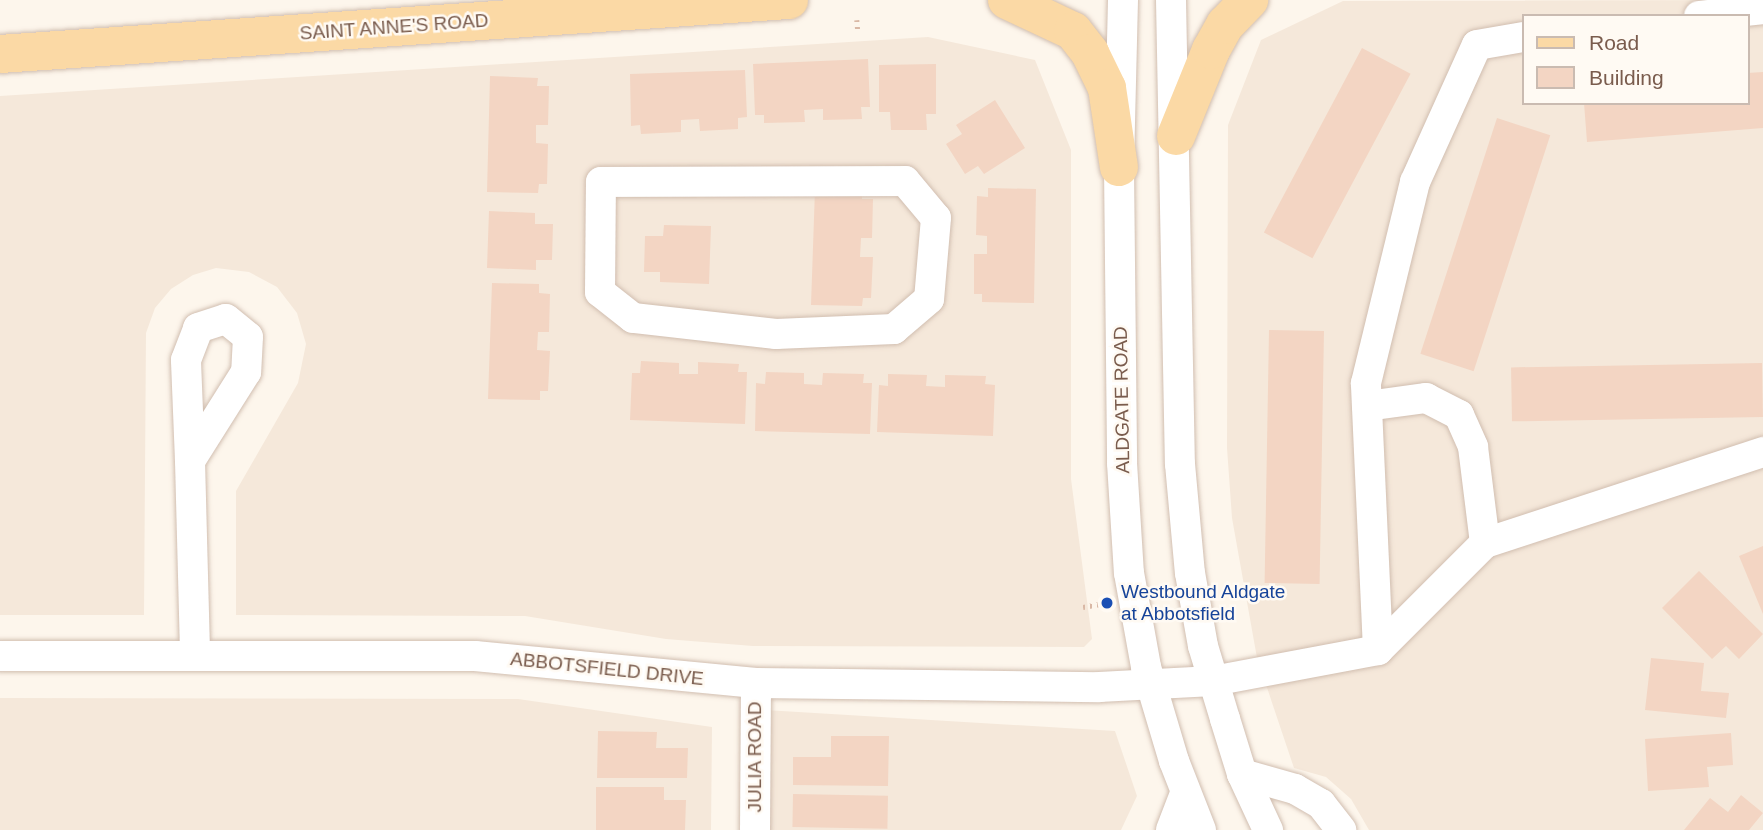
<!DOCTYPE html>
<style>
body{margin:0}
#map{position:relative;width:1763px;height:830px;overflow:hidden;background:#fdf6ec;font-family:Helvetica,sans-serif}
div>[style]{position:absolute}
.residential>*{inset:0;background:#f5e8da}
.building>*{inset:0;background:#f3d5c3;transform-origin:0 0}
.path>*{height:4.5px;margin-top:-2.25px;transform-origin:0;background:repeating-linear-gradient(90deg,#d9b8a5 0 2px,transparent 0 7px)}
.roads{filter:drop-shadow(0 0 2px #d1beb0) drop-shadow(0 0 2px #d1beb0)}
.minor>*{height:30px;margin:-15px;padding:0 15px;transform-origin:15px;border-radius:15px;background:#fff}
.major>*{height:38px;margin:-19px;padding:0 19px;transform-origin:19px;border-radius:19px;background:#fbd9a5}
.dots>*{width:19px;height:19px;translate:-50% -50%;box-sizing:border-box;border:4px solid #fffaf3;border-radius:50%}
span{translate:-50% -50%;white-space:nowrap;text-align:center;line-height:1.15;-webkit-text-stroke:5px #fffaf3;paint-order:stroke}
.street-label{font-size:19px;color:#7a5c4d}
.transit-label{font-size:19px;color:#164399}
.left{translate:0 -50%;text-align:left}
.legend{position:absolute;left:1522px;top:14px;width:228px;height:91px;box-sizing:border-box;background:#fffaf3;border:2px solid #cabbb1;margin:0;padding:9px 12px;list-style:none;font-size:21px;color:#7a5c4d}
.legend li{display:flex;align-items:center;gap:14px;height:35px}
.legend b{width:35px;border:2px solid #cabbb1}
</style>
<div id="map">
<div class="residential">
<div style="clip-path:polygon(evenodd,1763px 0,1763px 830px,1369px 830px,1351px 799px,1326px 777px,1294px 768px,1257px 658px,1232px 518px,1227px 448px,1228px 125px,1261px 40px,1343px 1px,1763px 0,1523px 16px,1747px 16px,1747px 103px,1523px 103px,1523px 16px)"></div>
<div style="clip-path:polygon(928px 37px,1035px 60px,1071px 150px,1071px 479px,1092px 639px,1084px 647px,753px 646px,666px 639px,525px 616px,236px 615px,236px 491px,298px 383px,306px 344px,297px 313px,277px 287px,249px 272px,216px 268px,193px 275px,171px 289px,155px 308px,146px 333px,144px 615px,0 615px,0 96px)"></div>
<div style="clip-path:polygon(0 698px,518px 699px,712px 727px,711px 830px,0 830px)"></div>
<div style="clip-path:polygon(765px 710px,1115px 731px,1137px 796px,1121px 830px,765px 830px)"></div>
</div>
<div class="building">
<div style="left:1362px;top:48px;width:55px;height:209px;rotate:28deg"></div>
<div style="clip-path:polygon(868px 59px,870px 107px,861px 107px,862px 119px,823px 120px,823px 109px,804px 110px,805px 122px,764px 123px,764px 115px,755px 115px,753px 64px)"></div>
<div style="clip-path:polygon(936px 64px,936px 114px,926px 114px,927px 130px,891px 130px,890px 112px,879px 112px,879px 65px)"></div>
<div style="clip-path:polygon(745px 70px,747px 117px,738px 118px,738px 129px,700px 131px,699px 119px,681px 120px,681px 132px,641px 134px,640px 125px,631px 126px,630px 74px)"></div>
<div style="clip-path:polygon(1763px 72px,1763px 128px,1587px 142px,1584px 103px,1747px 103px,1747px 73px)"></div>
<div style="clip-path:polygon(490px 76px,538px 78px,537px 86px,549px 86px,548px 125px,536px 125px,536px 143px,548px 144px,547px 184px,539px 184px,538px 193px,487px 192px)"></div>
<div style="clip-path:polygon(995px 100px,1025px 148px,984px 174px,978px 166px,965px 174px,946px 144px,962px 134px,956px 125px)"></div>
<div style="left:1497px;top:118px;width:56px;height:248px;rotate:18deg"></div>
<div style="clip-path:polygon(988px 188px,1036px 189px,1034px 303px,982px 302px,982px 294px,974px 294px,974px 254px,987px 254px,987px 236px,976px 235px,977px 196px,988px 197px)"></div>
<div style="clip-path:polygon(815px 189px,862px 191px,862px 199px,873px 199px,872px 238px,861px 238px,860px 257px,873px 257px,871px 298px,863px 298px,862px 306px,811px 305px)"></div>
<div style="clip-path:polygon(489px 211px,535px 213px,535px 224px,553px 224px,552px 260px,536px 260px,536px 270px,487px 268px)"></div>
<div style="clip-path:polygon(664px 225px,711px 226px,709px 284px,660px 282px,660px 272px,644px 272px,645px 236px,663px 236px)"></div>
<div style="clip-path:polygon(492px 283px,539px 284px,539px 293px,550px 294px,549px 332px,538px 332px,537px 350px,550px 351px,548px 391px,540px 391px,540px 400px,488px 399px)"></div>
<div style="left:1269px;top:330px;width:55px;height:253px;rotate:1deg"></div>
<div style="clip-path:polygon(641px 361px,679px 363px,679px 374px,698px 374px,698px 362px,739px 364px,738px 372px,747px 372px,745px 424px,630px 420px,632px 373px,640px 373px)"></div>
<div style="left:1762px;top:363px;width:54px;height:251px;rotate:89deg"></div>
<div style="clip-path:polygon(766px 372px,804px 373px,804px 384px,822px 385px,823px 373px,864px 374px,863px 383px,872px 383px,870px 434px,755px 431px,756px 383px,765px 384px)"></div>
<div style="clip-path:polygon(888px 374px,927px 375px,926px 386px,945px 387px,945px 375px,986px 376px,985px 384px,995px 385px,993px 436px,877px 432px,879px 385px,888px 386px)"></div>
<div style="clip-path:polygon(1763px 546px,1763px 614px,1739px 556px)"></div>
<div style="clip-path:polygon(1699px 571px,1763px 634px,1739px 659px,1726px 646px,1712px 659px,1662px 608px)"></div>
<div style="clip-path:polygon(1651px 658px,1704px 663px,1701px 691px,1729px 693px,1726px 718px,1645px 710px)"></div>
<div style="clip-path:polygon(598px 731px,657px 732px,656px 748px,688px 748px,687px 778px,597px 778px)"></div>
<div style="clip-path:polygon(1731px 733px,1733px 765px,1707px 767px,1709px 787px,1648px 791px,1645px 739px)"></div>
<div style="clip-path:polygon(831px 736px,889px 736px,888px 786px,793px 785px,793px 757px,831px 757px)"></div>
<div style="clip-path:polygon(596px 787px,664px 787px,664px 800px,686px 800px,685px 830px,596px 830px)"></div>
<div style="left:793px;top:794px;width:95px;height:33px;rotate:1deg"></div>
<div style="clip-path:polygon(1741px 795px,1763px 813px,1749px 830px,1684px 830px,1710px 798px,1728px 812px)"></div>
</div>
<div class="path">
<div style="left:857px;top:20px;width:12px;rotate:85deg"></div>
<div style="left:1083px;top:607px;width:23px;rotate:-10deg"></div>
</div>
<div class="roads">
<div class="minor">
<div style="left:1123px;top:0;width:167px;rotate:91.4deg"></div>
<div style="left:1119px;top:167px;width:296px;rotate:89.4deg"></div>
<div style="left:1122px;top:463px;width:110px;rotate:86.4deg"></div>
<div style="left:1129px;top:573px;width:96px;rotate:79.7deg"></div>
<div style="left:1146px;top:667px;width:98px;rotate:73.4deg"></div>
<div style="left:1174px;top:761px;width:74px;rotate:68.6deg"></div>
<div style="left:1171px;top:0;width:464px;rotate:88.9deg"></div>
<div style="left:1180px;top:464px;width:109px;rotate:84.8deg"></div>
<div style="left:1190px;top:573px;width:74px;rotate:79.9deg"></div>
<div style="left:1203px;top:646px;width:76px;rotate:73.2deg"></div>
<div style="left:1225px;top:719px;width:58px;rotate:72.8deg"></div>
<div style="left:1242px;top:774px;width:62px;rotate:65.1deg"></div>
<div style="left:1699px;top:16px;width:64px;rotate:-6.2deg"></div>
<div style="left:905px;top:181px;width:48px;rotate:50deg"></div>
<div style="left:936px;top:218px;width:81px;rotate:94.9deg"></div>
<div style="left:929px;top:299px;width:46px;rotate:139.4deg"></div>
<div style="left:894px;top:329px;width:118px;rotate:177.6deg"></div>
<div style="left:776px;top:334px;width:144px;rotate:-173.6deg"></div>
<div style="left:633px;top:318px;width:42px;rotate:-141.8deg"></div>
<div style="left:600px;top:292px;width:110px;rotate:-89.5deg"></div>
<div style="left:601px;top:182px;width:304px;rotate:-0.2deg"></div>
<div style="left:1367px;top:406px;width:60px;rotate:-7.7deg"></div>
<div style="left:1426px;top:398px;width:37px;rotate:27deg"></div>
<div style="left:1459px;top:415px;width:35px;rotate:66deg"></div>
<div style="left:1473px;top:447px;width:97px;rotate:82.9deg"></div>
<div style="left:190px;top:461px;width:101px;rotate:-92.3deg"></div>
<div style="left:186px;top:360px;width:34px;rotate:-69deg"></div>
<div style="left:198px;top:328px;width:29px;rotate:-18deg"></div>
<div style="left:226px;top:319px;width:28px;rotate:39deg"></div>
<div style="left:248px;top:337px;width:35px;rotate:93deg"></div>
<div style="left:246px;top:372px;width:105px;rotate:122.2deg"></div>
<div style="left:190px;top:461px;width:194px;rotate:88.5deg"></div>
<div style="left:1378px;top:650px;width:267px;rotate:-92.6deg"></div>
<div style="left:1366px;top:383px;width:207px;rotate:-76.3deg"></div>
<div style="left:1415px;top:182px;width:150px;rotate:-65.7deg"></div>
<div style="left:1477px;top:45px;width:47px;rotate:-9.9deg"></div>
<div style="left:0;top:656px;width:475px"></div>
<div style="left:475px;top:656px;width:282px;rotate:5.5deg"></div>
<div style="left:756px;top:683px;width:343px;rotate:0.7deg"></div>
<div style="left:1099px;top:687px;width:114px;rotate:-3deg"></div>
<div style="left:1213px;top:681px;width:168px;rotate:-10.6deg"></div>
<div style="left:1378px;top:650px;width:151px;rotate:-45deg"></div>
<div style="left:1485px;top:543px;width:293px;rotate:-18.1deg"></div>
<div style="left:1242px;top:774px;width:55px;rotate:15.8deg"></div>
<div style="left:1295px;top:789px;width:30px;rotate:30deg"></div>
<div style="left:1321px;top:804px;width:33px;rotate:52deg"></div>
<div style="left:755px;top:830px;width:147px;rotate:-89.6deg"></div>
<div style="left:1171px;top:830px;width:40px;rotate:-69deg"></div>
</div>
<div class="major">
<div style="left:1007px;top:0;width:73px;rotate:25.2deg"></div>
<div style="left:1073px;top:31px;width:28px;rotate:52deg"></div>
<div style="left:1090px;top:53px;width:39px;rotate:64deg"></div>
<div style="left:1107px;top:88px;width:80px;rotate:81.4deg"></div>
<div style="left:0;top:54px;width:791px;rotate:-3.92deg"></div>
<div style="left:1176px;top:136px;width:93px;rotate:-67.9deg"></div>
<div style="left:1211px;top:50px;width:29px;rotate:-61deg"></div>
<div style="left:1225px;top:25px;width:35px;rotate:-46deg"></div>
</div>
</div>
<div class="dots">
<div style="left:1107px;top:603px;background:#1a4fb4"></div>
</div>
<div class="street-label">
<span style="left:394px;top:27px;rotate:-4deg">SAINT ANNE'S ROAD</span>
<span style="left:1122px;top:400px;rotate:-91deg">ALDGATE ROAD</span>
<span style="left:607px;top:669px;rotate:6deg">ABBOTSFIELD DRIVE</span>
<span style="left:755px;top:757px;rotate:-90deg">JULIA ROAD</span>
</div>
<div class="transit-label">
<span class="left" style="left:1121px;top:603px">Westbound Aldgate<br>at Abbotsfield</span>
</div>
<ul class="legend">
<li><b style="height:9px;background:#fbd9a5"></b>Road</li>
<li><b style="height:19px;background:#f3d5c3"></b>Building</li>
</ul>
</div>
